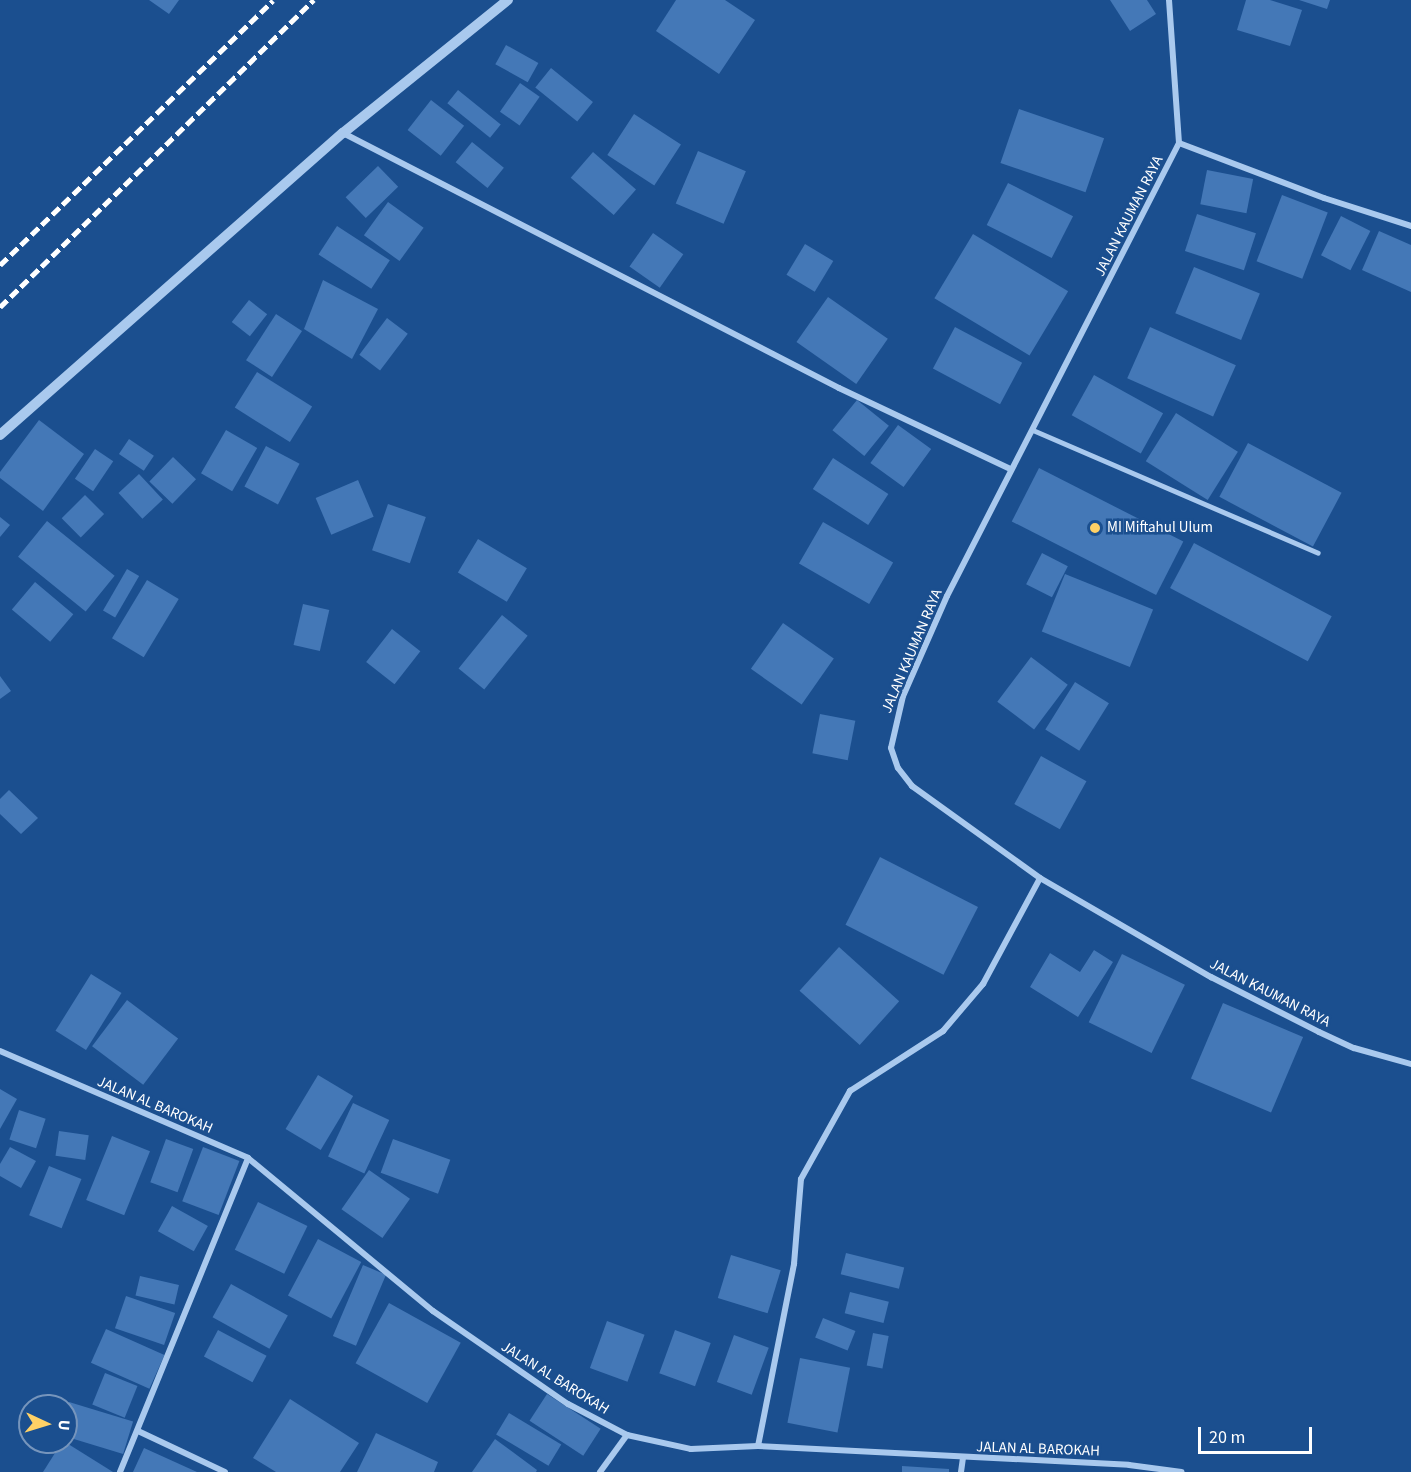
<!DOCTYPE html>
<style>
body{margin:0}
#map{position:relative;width:1411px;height:1472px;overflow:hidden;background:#1b4f8f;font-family:"Source Sans 3",sans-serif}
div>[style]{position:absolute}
.building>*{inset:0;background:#4478b7;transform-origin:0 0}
.service>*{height:4.5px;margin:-2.25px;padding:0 2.25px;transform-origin:2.25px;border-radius:2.25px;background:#a9c9ee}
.minor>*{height:6px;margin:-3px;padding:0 3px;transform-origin:3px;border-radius:3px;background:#a9c9ee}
.tertiary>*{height:10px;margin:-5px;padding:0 5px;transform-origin:5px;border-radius:5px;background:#a9c9ee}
.rail>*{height:4.5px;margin-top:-2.25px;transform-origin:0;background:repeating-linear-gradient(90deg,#fff 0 10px,transparent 0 14.5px)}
.dots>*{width:16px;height:16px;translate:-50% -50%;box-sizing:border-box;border:3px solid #1b4f8f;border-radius:50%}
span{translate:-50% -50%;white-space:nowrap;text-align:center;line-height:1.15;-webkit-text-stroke:5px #1b4f8f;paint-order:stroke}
.street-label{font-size:15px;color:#fff}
.poi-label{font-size:15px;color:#fff}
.left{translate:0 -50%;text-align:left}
.north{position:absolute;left:18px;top:1394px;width:60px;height:60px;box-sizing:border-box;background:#1b4f8f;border:2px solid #7695bc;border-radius:50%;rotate:94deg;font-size:16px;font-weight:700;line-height:24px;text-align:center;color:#fff}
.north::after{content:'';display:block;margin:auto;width:21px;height:27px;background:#ffd166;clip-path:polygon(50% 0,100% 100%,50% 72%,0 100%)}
.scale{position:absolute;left:1198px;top:1427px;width:114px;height:27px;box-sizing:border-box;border:3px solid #fff;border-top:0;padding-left:8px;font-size:18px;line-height:21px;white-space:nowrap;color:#fff;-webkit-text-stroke:4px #1b4f8f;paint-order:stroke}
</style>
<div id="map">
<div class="building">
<div style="clip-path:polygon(149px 0,179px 0,169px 14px)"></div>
<div style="clip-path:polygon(676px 0,725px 0,755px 20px,719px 74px,656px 31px)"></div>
<div style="clip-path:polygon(1110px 0,1147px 0,1156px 14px,1130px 31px)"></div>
<div style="clip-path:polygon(1246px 0,1270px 0,1302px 10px,1290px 46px,1237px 30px)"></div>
<div style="clip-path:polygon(1299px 0,1330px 0,1327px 9px)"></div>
<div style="left:506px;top:45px;width:37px;height:22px;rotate:29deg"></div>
<div style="left:551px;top:68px;width:54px;height:25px;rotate:39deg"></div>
<div style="left:520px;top:83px;width:24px;height:35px;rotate:35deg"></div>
<div style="left:458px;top:90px;width:55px;height:17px;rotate:39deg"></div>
<div style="left:431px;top:100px;width:42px;height:38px;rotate:38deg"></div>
<div style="left:1019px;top:109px;width:90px;height:57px;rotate:19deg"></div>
<div style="left:634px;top:114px;width:56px;height:49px;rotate:33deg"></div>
<div style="left:472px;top:142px;width:41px;height:26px;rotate:39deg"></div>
<div style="left:698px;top:151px;width:52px;height:57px;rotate:23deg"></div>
<div style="left:593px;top:152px;width:57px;height:34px;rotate:41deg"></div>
<div style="left:378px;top:166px;width:29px;height:45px;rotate:46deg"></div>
<div style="left:1207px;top:170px;width:47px;height:35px;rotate:11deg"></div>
<div style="left:1008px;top:183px;width:73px;height:47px;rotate:27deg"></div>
<div style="left:1282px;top:195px;width:49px;height:71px;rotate:21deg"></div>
<div style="left:388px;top:202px;width:44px;height:41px;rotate:36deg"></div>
<div style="left:1197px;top:214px;width:62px;height:39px;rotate:18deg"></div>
<div style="left:1341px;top:216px;width:33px;height:44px;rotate:27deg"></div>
<div style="left:337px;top:226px;width:63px;height:34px;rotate:33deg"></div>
<div style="clip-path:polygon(1379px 231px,1411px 245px,1411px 292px,1362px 270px)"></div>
<div style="left:653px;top:233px;width:37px;height:41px;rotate:35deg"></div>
<div style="left:973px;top:234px;width:111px;height:75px;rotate:31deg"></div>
<div style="left:805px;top:244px;width:33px;height:36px;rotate:31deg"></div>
<div style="left:1194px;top:267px;width:71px;height:50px;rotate:22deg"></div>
<div style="clip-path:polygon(323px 280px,378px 309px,352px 359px,304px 329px)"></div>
<div style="left:828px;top:297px;width:73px;height:55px;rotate:35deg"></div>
<div style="left:249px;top:300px;width:23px;height:28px;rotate:38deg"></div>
<div style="left:276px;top:314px;width:31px;height:55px;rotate:33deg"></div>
<div style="left:387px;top:318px;width:26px;height:46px;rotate:37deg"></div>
<div style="left:955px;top:327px;width:76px;height:47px;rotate:28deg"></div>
<div style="left:1150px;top:327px;width:94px;height:56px;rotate:24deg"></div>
<div style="left:257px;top:372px;width:65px;height:42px;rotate:32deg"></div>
<div style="left:1094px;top:375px;width:79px;height:46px;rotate:29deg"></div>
<div style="left:857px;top:400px;width:41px;height:39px;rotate:39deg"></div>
<div style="left:1176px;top:413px;width:73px;height:57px;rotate:32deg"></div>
<div style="clip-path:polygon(39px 420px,84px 454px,43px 511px,0 478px,0 472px)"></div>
<div style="left:898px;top:425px;width:41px;height:47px;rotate:36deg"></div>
<div style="left:226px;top:430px;width:36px;height:50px;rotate:30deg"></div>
<div style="left:129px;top:439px;width:30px;height:18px;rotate:34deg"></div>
<div style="left:1248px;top:443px;width:106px;height:61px;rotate:28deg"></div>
<div style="left:266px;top:446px;width:38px;height:46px;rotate:28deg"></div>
<div style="left:95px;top:449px;width:22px;height:36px;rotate:34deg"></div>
<div style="left:173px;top:457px;width:32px;height:34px;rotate:44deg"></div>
<div style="left:833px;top:458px;width:66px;height:37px;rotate:33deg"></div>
<div style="left:1039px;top:468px;width:162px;height:60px;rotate:27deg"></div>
<div style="left:139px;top:474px;width:35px;height:28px;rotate:47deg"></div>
<div style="left:358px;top:480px;width:40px;height:46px;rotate:67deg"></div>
<div style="left:85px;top:495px;width:27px;height:33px;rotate:45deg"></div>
<div style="left:388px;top:504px;width:40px;height:49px;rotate:19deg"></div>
<div style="clip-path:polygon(0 517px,10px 525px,0 537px)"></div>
<div style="left:47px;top:521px;width:87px;height:46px;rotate:39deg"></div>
<div style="left:823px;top:522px;width:81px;height:48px;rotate:30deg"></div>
<div style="left:478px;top:539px;width:57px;height:39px;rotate:31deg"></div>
<div style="left:1194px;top:543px;width:156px;height:51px;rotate:28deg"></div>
<div style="left:1042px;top:553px;width:29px;height:35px;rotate:27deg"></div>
<div style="left:127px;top:569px;width:14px;height:48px;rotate:30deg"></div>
<div style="left:1065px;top:574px;width:95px;height:62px;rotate:22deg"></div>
<div style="left:147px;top:580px;width:37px;height:68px;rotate:31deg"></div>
<div style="left:35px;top:582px;width:50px;height:36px;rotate:40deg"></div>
<div style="left:303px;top:604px;width:27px;height:42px;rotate:13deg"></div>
<div style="left:502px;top:615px;width:33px;height:69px;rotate:39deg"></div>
<div style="left:783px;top:623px;width:62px;height:56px;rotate:35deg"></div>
<div style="left:392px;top:629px;width:36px;height:42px;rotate:38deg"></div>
<div style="left:1031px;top:657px;width:46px;height:56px;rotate:37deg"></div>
<div style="clip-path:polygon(0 676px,11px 691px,0 699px)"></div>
<div style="left:1075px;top:682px;width:40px;height:56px;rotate:32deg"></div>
<div style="left:820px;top:714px;width:36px;height:40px;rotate:11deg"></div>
<div style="left:1041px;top:756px;width:52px;height:55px;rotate:29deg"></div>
<div style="clip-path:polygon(9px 790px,38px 818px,21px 834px,0 814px,0 799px)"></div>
<div style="left:880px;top:857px;width:110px;height:76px;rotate:27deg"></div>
<div style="left:839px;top:947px;width:81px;height:59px;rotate:42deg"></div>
<div style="clip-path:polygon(1094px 950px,1113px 962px,1078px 1017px,1030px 987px,1050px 953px,1080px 972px)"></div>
<div style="left:1122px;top:954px;width:70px;height:76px;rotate:26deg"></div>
<div style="left:91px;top:974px;width:36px;height:67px;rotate:32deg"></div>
<div style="left:127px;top:1000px;width:64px;height:58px;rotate:37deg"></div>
<div style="left:1223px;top:1003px;width:87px;height:82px;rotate:23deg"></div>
<div style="left:318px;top:1075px;width:41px;height:63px;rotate:31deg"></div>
<div style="clip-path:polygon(0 1089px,17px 1099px,0 1129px)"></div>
<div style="left:353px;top:1103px;width:40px;height:59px;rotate:25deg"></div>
<div style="left:19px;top:1110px;width:28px;height:31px;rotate:18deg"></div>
<div style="left:59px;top:1131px;width:30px;height:25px;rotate:8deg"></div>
<div style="left:112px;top:1136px;width:41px;height:69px;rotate:22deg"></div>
<div style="left:166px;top:1139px;width:29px;height:46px;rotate:20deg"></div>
<div style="left:393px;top:1139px;width:61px;height:36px;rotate:20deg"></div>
<div style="clip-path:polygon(10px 1147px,36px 1161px,21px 1188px,0 1176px,0 1164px)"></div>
<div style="left:203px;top:1147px;width:39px;height:58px;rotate:21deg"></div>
<div style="left:49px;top:1166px;width:35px;height:53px;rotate:22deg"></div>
<div style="left:369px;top:1170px;width:50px;height:48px;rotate:35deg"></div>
<div style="left:258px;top:1202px;width:55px;height:53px;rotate:26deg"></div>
<div style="left:172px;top:1206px;width:41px;height:29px;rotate:29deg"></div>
<div style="left:318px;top:1239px;width:49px;height:64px;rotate:28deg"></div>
<div style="left:846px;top:1253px;width:60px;height:22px;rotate:14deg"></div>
<div style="left:731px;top:1255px;width:52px;height:45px;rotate:17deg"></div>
<div style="left:363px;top:1265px;width:25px;height:77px;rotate:23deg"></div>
<div style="left:140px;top:1276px;width:40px;height:20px;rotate:13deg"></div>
<div style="left:231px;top:1284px;width:65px;height:38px;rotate:29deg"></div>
<div style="left:850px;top:1292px;width:40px;height:22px;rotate:14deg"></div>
<div style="left:126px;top:1296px;width:52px;height:34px;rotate:19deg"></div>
<div style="left:389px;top:1303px;width:82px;height:69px;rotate:29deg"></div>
<div style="left:823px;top:1318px;width:35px;height:21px;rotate:22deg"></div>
<div style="left:607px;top:1321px;width:40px;height:50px;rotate:20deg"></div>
<div style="left:106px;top:1329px;width:64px;height:37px;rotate:24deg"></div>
<div style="left:218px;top:1330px;width:55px;height:30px;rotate:28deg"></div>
<div style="left:675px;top:1330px;width:38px;height:46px;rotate:20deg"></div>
<div style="left:873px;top:1333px;width:16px;height:33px;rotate:11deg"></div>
<div style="left:734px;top:1335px;width:37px;height:50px;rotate:20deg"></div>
<div style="left:800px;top:1358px;width:51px;height:66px;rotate:11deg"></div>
<div style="left:105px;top:1373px;width:35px;height:34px;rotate:22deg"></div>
<div style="left:547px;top:1394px;width:64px;height:32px;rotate:33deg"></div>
<div style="clip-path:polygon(290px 1399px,359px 1443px,340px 1472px,276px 1472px,253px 1458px)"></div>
<div style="left:69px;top:1402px;width:67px;height:34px;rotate:17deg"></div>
<div style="left:509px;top:1413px;width:61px;height:25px;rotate:31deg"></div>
<div style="clip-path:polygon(376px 1433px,438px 1462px,434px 1472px,357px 1472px)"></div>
<div style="clip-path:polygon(495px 1439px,537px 1470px,536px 1472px,472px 1472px)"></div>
<div style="clip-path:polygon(62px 1442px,65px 1442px,113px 1472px,43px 1472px)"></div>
<div style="clip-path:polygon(144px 1448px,197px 1472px,133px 1472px)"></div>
<div style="clip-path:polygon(902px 1466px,949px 1469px,949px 1472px,902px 1472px)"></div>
</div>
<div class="service">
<div style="left:1033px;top:430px;width:310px;rotate:23.3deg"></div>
</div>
<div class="minor">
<div style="left:1169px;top:0;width:143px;rotate:86deg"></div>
<div style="left:1179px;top:143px;width:509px;rotate:117.12deg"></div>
<div style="left:947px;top:596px;width:109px;rotate:113.7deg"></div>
<div style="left:903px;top:696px;width:53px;rotate:103deg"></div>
<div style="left:891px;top:748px;width:21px;rotate:71deg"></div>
<div style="left:898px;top:768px;width:23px;rotate:52deg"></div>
<div style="left:912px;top:786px;width:158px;rotate:35.7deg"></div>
<div style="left:1040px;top:878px;width:198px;rotate:30.1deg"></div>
<div style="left:1211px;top:977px;width:121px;rotate:27deg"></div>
<div style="left:1319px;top:1032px;width:38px;rotate:25deg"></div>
<div style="left:1354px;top:1048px;width:59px;rotate:15.7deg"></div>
<div style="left:343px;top:133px;width:558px;rotate:27.21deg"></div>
<div style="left:839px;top:388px;width:189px;rotate:25.3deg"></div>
<div style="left:1179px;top:143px;width:155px;rotate:20.8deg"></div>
<div style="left:1324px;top:198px;width:91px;rotate:17.8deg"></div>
<div style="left:0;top:1051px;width:270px;rotate:23.3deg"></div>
<div style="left:248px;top:1158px;width:240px;rotate:39.6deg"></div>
<div style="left:433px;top:1311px;width:164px;rotate:34.6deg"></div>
<div style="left:568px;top:1404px;width:67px;rotate:27.7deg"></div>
<div style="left:627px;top:1435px;width:66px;rotate:12.3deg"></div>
<div style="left:691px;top:1449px;width:67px;rotate:-2.6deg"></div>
<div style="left:758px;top:1446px;width:371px;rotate:2.9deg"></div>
<div style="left:1129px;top:1465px;width:53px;rotate:7.5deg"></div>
<div style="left:138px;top:1431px;width:96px;rotate:25.2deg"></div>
<div style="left:758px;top:1446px;width:186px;rotate:-78.8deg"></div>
<div style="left:794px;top:1264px;width:85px;rotate:-85.3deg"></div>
<div style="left:801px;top:1179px;width:101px;rotate:-60.9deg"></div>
<div style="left:850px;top:1091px;width:111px;rotate:-32.8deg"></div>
<div style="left:943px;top:1031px;width:62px;rotate:-49.6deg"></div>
<div style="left:983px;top:984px;width:120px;rotate:-61.7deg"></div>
<div style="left:120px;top:1472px;width:339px;rotate:-67.8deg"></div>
<div style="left:600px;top:1472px;width:46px;rotate:-53.9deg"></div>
<div style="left:961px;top:1472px;width:14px;rotate:-82deg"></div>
</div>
<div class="tertiary">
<div style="left:0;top:435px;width:457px;rotate:-41.4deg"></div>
<div style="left:343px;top:133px;width:212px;rotate:-38.9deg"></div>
</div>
<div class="rail">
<div style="left:0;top:265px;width:380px;rotate:-44.1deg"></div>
<div style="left:0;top:307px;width:439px;rotate:-44.4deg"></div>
</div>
<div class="dots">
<div style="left:1095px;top:528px;background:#ffd166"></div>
</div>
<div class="street-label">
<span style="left:1129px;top:216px;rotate:-63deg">JALAN KAUMAN RAYA</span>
<span style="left:912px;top:651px;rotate:-67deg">JALAN KAUMAN RAYA</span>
<span style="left:1270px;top:993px;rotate:27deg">JALAN KAUMAN RAYA</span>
<span style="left:155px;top:1105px;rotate:23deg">JALAN AL BAROKAH</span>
<span style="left:555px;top:1378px;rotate:32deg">JALAN AL BAROKAH</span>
<span style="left:1038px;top:1449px;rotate:2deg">JALAN AL BAROKAH</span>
</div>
<div class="poi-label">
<span class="left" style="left:1107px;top:528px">MI Miftahul Ulum</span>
</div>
<div class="north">U</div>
<div class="scale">20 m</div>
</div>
